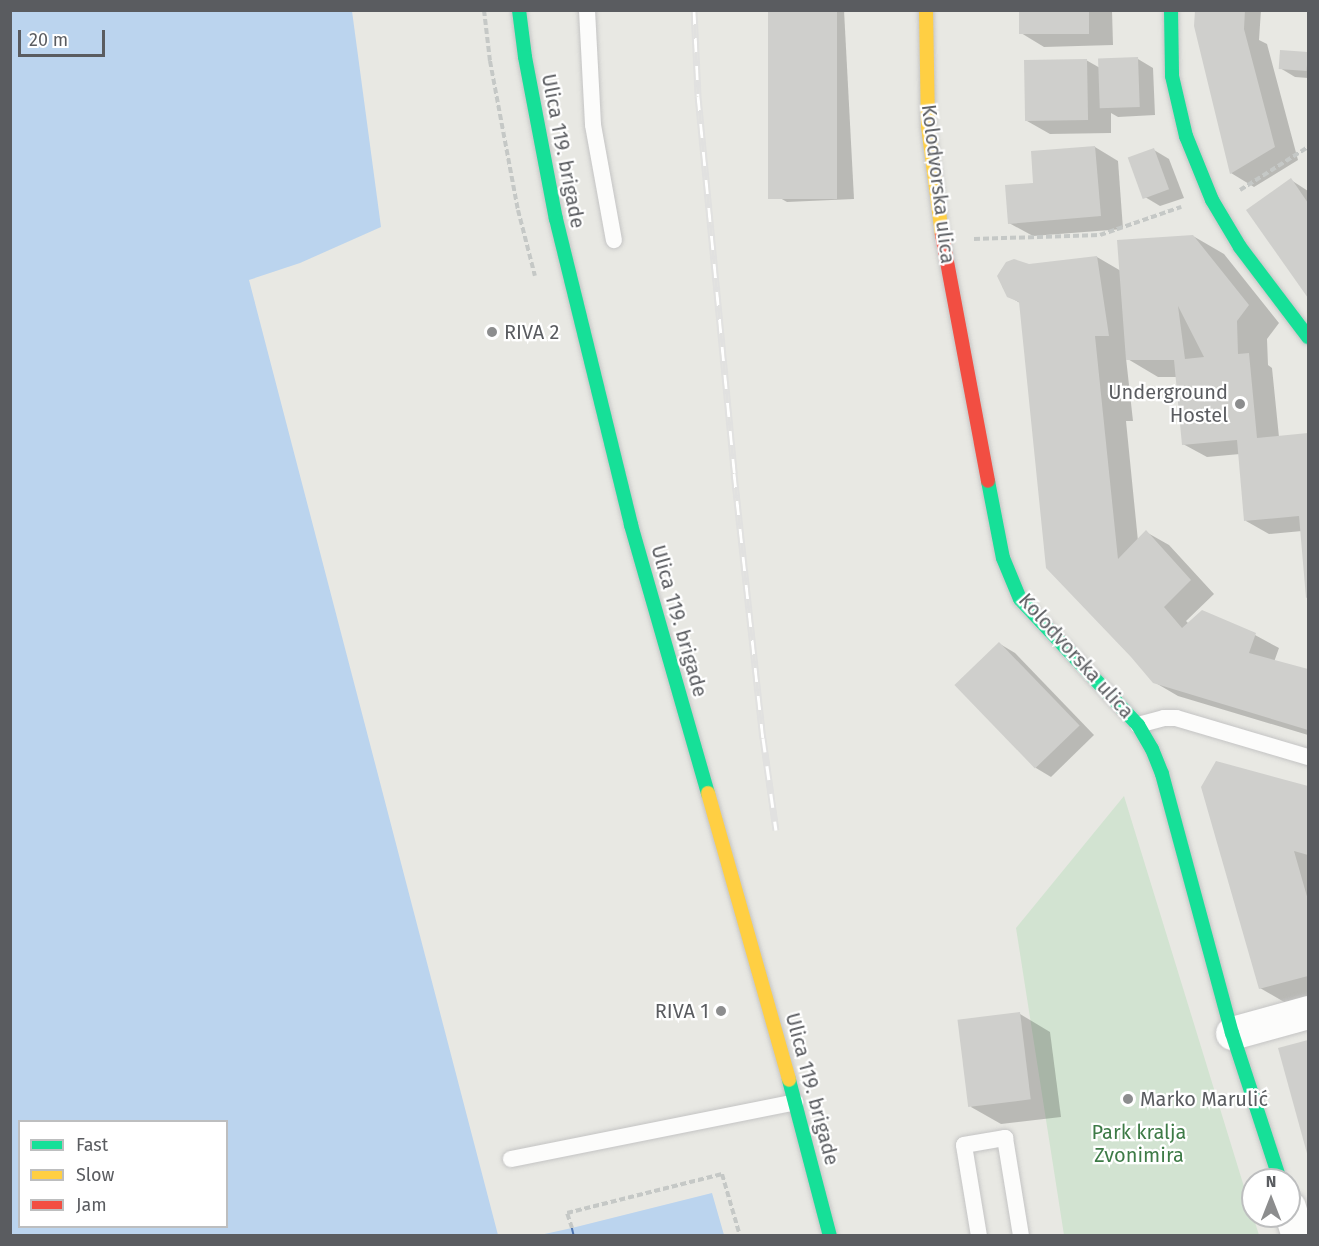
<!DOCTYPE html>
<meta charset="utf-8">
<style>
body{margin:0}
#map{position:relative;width:1319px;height:1246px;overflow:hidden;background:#e8e8e3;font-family:"Fira Sans",sans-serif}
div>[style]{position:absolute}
.green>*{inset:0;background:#d2e3d1}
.water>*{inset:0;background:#bbd4ee}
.shadow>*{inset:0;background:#0003}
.ferry>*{height:1.5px;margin-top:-0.75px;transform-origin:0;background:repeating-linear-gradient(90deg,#4f76b2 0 8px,transparent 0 14px)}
.building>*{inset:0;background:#cfcfcc;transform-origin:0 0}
.path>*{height:4px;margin-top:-2px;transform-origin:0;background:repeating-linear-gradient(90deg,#c5c8c6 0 6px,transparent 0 9px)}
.roads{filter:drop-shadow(0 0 2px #c4c4c4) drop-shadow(0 0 2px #c4c4c4)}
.lane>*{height:16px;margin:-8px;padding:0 8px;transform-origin:8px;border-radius:8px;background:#fcfcfb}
.street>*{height:33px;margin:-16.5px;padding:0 16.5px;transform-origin:16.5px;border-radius:16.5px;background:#fcfcfb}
.fast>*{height:14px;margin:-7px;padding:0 7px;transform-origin:7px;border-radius:7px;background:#16e098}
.slow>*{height:14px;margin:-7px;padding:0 7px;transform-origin:7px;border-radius:7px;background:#ffcf43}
.jam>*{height:14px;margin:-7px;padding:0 7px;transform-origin:7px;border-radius:7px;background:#f24e42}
.rail>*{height:7px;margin-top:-3.5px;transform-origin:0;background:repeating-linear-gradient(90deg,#fff 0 14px,#e1e1e0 0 28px);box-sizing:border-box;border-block:2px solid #e1e1e0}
.dots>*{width:16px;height:16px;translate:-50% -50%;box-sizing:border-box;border:3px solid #fff;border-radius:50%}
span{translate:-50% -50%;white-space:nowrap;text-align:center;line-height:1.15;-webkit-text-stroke:4.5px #fff;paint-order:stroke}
.street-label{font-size:20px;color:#5a5c60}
.poi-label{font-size:20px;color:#5a5c60}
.left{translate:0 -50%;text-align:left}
.right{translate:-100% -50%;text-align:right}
.park-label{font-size:20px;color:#3e7b47}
.frame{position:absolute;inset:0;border:12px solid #5a5c60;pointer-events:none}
.legend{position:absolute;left:18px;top:1120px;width:210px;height:108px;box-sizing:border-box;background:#fff;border:2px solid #bdbebf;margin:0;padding:8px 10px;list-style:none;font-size:18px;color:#5a5c60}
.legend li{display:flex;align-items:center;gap:12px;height:30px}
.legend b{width:30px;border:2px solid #bdbebf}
.north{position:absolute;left:1241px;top:1168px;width:60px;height:60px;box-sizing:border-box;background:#fff;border:2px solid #bdbebf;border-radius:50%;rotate:0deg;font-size:16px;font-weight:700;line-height:24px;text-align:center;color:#5a5c60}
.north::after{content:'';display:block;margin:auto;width:21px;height:27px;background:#8c8d8e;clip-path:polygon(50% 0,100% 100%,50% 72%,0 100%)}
.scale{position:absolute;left:18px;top:30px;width:87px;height:27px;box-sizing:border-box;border:3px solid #5a5c60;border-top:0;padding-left:8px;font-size:18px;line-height:21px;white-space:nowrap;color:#5a5c60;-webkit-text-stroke:4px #fff;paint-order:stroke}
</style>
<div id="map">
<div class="green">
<div style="clip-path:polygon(1124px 796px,1253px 1216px,1259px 1235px,1064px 1235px,1016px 928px)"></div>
</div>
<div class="water">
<div style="clip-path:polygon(evenodd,10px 11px,352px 11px,381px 227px,300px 263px,249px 280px,498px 1235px,11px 1235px,10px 11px,20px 1122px,226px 1122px,226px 1226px,20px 1226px,20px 1122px)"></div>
<div style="clip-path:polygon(712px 1193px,724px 1235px,540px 1235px,572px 1228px)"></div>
</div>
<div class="shadow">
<div style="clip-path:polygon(769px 10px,844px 10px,854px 199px,787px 202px,780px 198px)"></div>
<div style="clip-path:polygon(1020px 10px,1112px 10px,1113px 45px,1044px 47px,1021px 33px)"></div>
<div style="clip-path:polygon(1196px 10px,1261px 10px,1259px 40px,1267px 44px,1298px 160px,1254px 187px,1231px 173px,1195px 26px)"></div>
<div style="clip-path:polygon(1281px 52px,1308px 53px,1308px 78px,1295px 77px,1280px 68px)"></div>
<div style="clip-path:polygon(1138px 59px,1153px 68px,1155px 115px,1118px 117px,1111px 113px,1111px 133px,1050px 134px,1027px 121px,1086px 60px,1100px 68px)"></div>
<div style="clip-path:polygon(1095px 147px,1118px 161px,1123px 229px,1033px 236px,1009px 223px,1035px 184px)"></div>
<div style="clip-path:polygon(1154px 150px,1169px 159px,1184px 198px,1160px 206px,1145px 197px,1130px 158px)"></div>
<div style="clip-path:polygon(1291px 180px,1308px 191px,1308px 295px,1248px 210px)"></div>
<div style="clip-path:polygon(1193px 236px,1224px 254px,1279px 323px,1267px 339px,1268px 365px,1272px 368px,1279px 437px,1308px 434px,1308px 597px,1302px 531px,1269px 534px,1246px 521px,1240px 454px,1207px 457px,1183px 444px,1177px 377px,1158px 377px,1126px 358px,1133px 421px,1126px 421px,1138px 541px,1146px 532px,1169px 545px,1214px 594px,1186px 621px,1189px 624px,1255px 635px,1279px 648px,1274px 662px,1308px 672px,1308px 735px,1178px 696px,1154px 682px,1020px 303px,1008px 296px,1002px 286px,1001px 270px,1014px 261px,1028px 265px,1097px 257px,1121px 271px)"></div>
<div style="clip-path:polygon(1000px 644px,1015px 653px,1094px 735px,1051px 777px,1036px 768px)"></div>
<div style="clip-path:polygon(1217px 763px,1308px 788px,1308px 1001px,1291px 1006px,1260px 988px)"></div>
<div style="clip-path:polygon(1020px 1014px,1050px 1032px,1061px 1117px,1001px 1124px,971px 1107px)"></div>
<div style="clip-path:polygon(1308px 1041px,1308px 1153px,1280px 1049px)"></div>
</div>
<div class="ferry">
<div style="left:572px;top:1228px;width:8px;rotate:76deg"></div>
</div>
<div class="building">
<div style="left:768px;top:10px;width:69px;height:189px"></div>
<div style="left:1019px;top:10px;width:70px;height:24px"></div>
<div style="clip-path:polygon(1195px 10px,1245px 10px,1244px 29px,1275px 147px,1230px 174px,1194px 26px)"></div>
<div style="left:1280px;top:50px;width:28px;height:19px;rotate:4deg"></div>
<div style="left:1138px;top:57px;width:50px;height:40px;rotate:88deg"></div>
<div style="left:1087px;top:59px;width:61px;height:63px;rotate:89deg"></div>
<div style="clip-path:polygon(1095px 146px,1101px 216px,1008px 224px,1005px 185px,1033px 183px,1031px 151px)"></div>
<div style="left:1154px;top:148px;width:44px;height:28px;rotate:70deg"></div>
<div style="clip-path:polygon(1291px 178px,1308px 203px,1308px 298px,1246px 210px)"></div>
<div style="clip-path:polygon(evenodd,1193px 235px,1249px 305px,1237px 321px,1238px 354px,1249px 353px,1257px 438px,1308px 433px,1308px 597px,1306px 598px,1299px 516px,1244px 521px,1237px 440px,1182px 445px,1174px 360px,1126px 360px,1117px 240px,1193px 235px,1178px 306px,1204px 357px,1185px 359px,1178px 306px)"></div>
<div style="clip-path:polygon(1097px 256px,1109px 336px,1095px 336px,1118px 559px,1146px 530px,1191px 580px,1164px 607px,1182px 628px,1202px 610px,1256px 633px,1249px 653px,1308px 669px,1308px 730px,1153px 683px,1131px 657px,1046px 568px,1019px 302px,1007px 297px,997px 276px,1006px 262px,1014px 259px,1029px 264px)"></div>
<div style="left:999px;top:642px;width:116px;height:62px;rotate:46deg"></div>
<div style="clip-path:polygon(1216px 761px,1308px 786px,1308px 855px,1294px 851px,1308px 900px,1308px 976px,1259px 989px,1201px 787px)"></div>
<div style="left:1020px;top:1012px;width:88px;height:63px;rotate:83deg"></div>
<div style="clip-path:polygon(1308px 1040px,1308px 1157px,1278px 1048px)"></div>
</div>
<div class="path">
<div style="left:484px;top:10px;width:51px;rotate:83.3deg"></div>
<div style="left:490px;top:61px;width:152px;rotate:79.4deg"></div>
<div style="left:518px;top:210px;width:68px;rotate:75.6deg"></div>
<div style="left:1240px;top:190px;width:80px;rotate:-32.3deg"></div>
<div style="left:974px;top:239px;width:126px;rotate:-1.8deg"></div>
<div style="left:1100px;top:235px;width:86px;rotate:-19.1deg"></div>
<div style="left:572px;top:1228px;width:16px;rotate:-108deg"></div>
<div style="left:567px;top:1213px;width:160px;rotate:-14.1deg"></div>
<div style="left:722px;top:1174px;width:65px;rotate:73.8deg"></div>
</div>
<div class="roads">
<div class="lane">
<div style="left:587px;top:10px;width:115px;rotate:87deg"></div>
<div style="left:593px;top:125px;width:117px;rotate:79.7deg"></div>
<div style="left:1138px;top:725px;width:27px;rotate:-15deg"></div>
<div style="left:1164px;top:718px;width:12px"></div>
<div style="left:1176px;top:718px;width:138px;rotate:16.5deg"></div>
<div style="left:511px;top:1159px;width:290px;rotate:-11.3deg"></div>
<div style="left:979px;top:1236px;width:92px;rotate:-99.4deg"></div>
<div style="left:964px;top:1145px;width:42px;rotate:-9.7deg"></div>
<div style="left:1005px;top:1138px;width:99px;rotate:80.7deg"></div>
</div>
<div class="street">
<div style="left:1232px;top:1033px;width:79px;rotate:-15.4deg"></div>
<div style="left:1289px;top:1207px;width:30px;rotate:73deg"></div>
</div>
<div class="fast">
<div style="left:519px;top:10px;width:47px;rotate:82.7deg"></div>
<div style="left:525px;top:57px;width:165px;rotate:79.2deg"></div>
<div style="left:556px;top:219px;width:315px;rotate:76.2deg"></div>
<div style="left:631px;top:525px;width:279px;rotate:74deg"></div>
<div style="left:1171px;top:10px;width:66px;rotate:89.1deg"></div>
<div style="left:1172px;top:76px;width:62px;rotate:76.9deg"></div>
<div style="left:1186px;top:136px;width:69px;rotate:67.9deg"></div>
<div style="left:1212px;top:200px;width:55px;rotate:59.2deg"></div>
<div style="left:1240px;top:247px;width:113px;rotate:52.9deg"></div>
<div style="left:988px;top:481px;width:78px;rotate:79deg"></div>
<div style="left:1003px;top:558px;width:44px;rotate:67.5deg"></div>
<div style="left:1020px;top:599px;width:173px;rotate:46.9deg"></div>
<div style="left:1138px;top:725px;width:28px;rotate:60deg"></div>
<div style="left:1152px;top:749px;width:27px;rotate:68deg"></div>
<div style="left:1162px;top:774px;width:268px;rotate:74.9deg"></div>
<div style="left:1232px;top:1033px;width:155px;rotate:71.9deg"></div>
<div style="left:789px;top:1080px;width:161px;rotate:75.3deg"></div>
</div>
<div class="slow">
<div style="left:926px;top:10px;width:116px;rotate:89deg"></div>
<div style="left:928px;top:126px;width:110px;rotate:82.7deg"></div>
<div style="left:708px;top:793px;width:298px;rotate:74.2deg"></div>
</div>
<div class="jam">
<div style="left:942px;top:235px;width:250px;rotate:79.4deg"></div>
</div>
</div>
<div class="rail">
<div style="left:694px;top:10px;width:86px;rotate:87.3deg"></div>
<div style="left:698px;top:96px;width:379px;rotate:84.5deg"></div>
<div style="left:734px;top:473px;width:267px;rotate:83.8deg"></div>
<div style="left:763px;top:738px;width:93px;rotate:82deg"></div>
</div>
<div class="dots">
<div style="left:492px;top:332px;background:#8c8d8e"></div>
<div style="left:1240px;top:404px;background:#8c8d8e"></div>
<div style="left:721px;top:1011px;background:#8c8d8e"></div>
<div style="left:1128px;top:1099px;background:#8c8d8e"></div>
</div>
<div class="street-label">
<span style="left:563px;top:151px;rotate:79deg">Ulica 119. brigade</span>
<span style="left:938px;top:184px;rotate:83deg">Kolodvorska ulica</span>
<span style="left:679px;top:621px;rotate:74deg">Ulica 119. brigade</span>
<span style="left:1076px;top:656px;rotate:48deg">Kolodvorska ulica</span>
<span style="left:812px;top:1089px;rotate:75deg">Ulica 119. brigade</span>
</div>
<div class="poi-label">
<span class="left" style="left:504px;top:332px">RIVA 2</span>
<span class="right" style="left:1228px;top:404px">Underground<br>Hostel</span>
<span class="right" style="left:709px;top:1011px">RIVA 1</span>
<span class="left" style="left:1140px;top:1099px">Marko Marulić</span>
</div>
<div class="park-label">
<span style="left:1139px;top:1144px">Park kralja<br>Zvonimira</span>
</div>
<div class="frame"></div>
<ul class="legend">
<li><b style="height:8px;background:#16e098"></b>Fast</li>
<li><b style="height:8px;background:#ffcf43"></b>Slow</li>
<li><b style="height:8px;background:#f24e42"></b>Jam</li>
</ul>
<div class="north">N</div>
<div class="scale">20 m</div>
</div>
